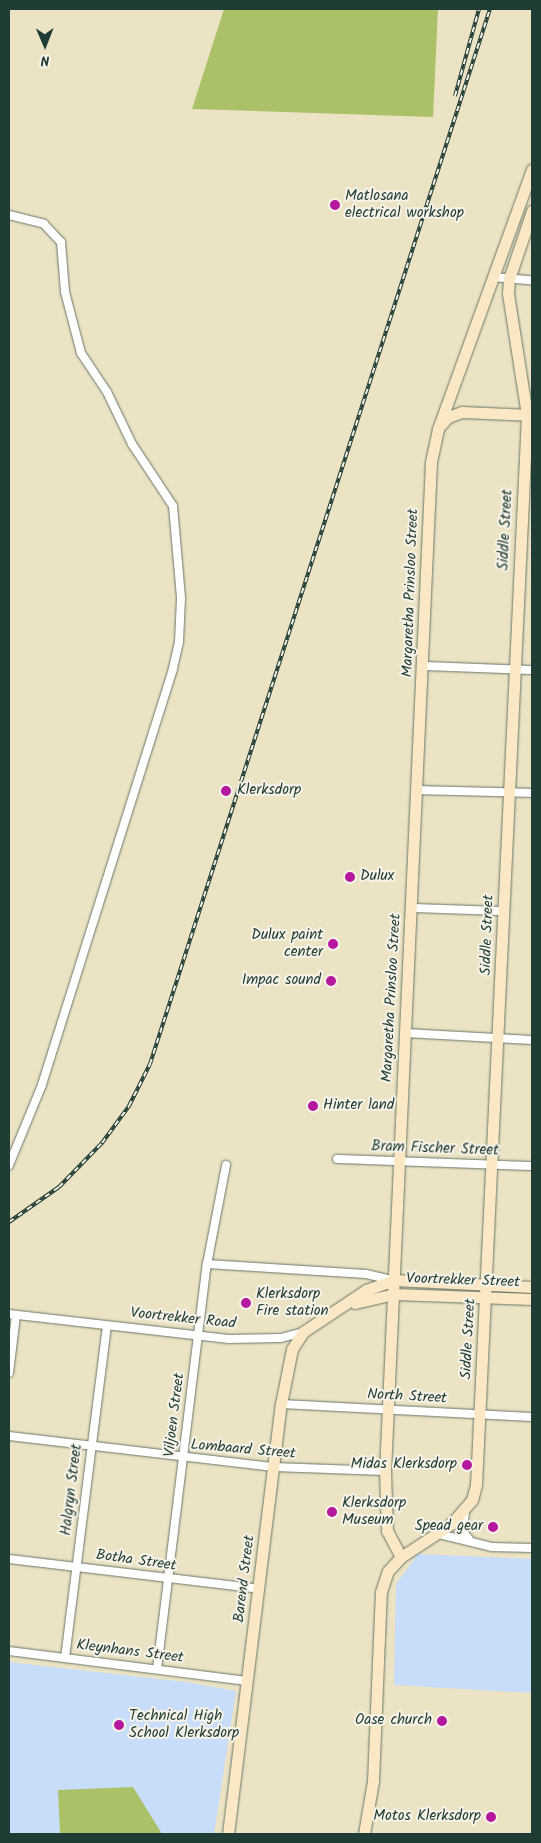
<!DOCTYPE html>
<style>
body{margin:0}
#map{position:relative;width:541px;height:1843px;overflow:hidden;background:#ece3c5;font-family:Kalam,sans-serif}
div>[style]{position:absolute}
.built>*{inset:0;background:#c7ddf9}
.green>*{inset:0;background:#aac167}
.roads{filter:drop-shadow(0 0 1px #677767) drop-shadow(0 0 1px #677767)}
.street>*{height:8px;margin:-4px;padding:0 4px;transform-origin:4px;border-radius:4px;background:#fff}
.secondary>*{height:11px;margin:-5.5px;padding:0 5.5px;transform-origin:5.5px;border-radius:5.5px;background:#fae7c3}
.rail>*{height:4px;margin-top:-2px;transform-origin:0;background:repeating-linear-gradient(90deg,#f7f3e8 0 5.5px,#1f3d34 0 11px);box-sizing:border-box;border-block:1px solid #1f3d34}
.dots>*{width:14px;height:14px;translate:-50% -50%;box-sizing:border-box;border:2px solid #f7f3e8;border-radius:50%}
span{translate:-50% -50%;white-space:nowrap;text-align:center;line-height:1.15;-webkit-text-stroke:4px #f7f3e8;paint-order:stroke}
.poi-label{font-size:15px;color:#1f3d34}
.left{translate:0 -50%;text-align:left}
.right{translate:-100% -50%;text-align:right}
.street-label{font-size:15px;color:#1f3d34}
.frame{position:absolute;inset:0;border:10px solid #1f3d34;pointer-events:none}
.north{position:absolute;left:20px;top:20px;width:50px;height:50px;-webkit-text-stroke:4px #f7f3e8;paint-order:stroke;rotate:179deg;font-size:14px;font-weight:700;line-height:20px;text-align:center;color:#1f3d34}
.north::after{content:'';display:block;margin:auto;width:18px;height:22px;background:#1f3d34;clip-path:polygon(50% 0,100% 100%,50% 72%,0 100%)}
</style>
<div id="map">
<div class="built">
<div style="clip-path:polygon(418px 1554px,532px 1559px,532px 1693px,394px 1685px,396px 1584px)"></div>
<div style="clip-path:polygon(9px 1662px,186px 1682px,236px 1691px,214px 1834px,9px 1834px)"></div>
</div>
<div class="green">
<div style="clip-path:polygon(224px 9px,438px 9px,433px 117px,192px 109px)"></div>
<div style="clip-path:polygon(133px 1787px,162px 1834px,60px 1834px,58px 1790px)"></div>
</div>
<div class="roads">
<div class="street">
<div style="left:9px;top:215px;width:36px;rotate:14deg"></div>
<div style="left:44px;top:224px;width:25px;rotate:47deg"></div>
<div style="left:61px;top:242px;width:50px;rotate:85.4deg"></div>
<div style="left:65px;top:292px;width:63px;rotate:75.3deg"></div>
<div style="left:81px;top:353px;width:47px;rotate:56.3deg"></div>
<div style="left:107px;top:392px;width:58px;rotate:64.3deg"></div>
<div style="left:132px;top:444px;width:74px;rotate:56.5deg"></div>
<div style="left:173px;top:506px;width:92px;rotate:85deg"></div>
<div style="left:181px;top:598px;width:44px;rotate:92.6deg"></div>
<div style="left:179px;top:642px;width:28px;rotate:103deg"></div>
<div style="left:173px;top:669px;width:436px;rotate:107.5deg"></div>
<div style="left:42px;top:1085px;width:87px;rotate:112.4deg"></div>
<div style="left:494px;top:277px;width:38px;rotate:5deg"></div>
<div style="left:423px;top:666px;width:109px;rotate:2.1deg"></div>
<div style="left:418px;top:790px;width:114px;rotate:1.5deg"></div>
<div style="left:411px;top:908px;width:92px;rotate:1.9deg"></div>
<div style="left:405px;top:1033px;width:127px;rotate:3.2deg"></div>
<div style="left:337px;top:1159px;width:195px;rotate:2.1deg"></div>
<div style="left:207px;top:1264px;width:159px;rotate:3.6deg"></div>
<div style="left:366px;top:1274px;width:28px;rotate:13deg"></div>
<div style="left:9px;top:1314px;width:221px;rotate:6.5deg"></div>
<div style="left:229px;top:1339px;width:52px;rotate:-1.1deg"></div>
<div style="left:281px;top:1338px;width:23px;rotate:-15deg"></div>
<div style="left:9px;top:1373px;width:58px;rotate:-83.1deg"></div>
<div style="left:281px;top:1404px;width:251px;rotate:3deg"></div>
<div style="left:9px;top:1436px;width:267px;rotate:6.7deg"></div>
<div style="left:274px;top:1467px;width:111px;rotate:2.1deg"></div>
<div style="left:465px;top:1510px;width:22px;rotate:95deg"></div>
<div style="left:463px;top:1532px;width:9px;rotate:49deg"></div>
<div style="left:439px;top:1534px;width:55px;rotate:13.8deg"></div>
<div style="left:492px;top:1547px;width:40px;rotate:1.4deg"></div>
<div style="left:9px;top:1559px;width:252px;rotate:6.8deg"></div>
<div style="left:9px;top:1651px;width:240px;rotate:7.2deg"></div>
<div style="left:65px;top:1658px;width:335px;rotate:-82.8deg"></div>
<div style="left:157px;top:1669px;width:408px;rotate:-83deg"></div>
<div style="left:207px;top:1264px;width:101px;rotate:-79.1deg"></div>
</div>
<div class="secondary">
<div style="left:441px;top:425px;width:11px;rotate:-49deg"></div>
<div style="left:448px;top:417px;width:15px;rotate:-20deg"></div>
<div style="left:462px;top:412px;width:70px;rotate:2.5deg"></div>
<div style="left:355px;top:1303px;width:40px;rotate:-13deg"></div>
<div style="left:394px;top:1294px;width:138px;rotate:2.1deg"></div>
<div style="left:401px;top:1557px;width:30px;rotate:-118deg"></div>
<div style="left:387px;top:1531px;width:60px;rotate:-91.9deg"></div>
<div style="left:385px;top:1471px;width:1010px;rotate:-87.39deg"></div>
<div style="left:431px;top:462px;width:34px;rotate:-78deg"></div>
<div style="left:438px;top:429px;width:276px;rotate:-70.1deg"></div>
<div style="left:228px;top:1834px;width:433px;rotate:-83deg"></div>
<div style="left:281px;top:1404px;width:56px;rotate:-78.7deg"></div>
<div style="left:292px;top:1349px;width:20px;rotate:-57deg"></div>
<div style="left:303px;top:1332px;width:76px;rotate:-33.7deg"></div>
<div style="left:366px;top:1290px;width:31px;rotate:-19deg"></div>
<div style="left:395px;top:1280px;width:137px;rotate:2.9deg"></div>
<div style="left:364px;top:1834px;width:54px;rotate:-80.4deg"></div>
<div style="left:373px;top:1781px;width:189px;rotate:-87.6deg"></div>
<div style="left:381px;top:1592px;width:22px;rotate:-72deg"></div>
<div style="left:388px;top:1571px;width:19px;rotate:-47deg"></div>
<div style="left:401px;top:1557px;width:60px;rotate:-33.4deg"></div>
<div style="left:451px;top:1524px;width:32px;rotate:-49deg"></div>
<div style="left:472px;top:1500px;width:16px;rotate:-75deg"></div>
<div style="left:476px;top:1485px;width:1071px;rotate:-87.27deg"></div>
<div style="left:527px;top:415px;width:123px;rotate:-98.9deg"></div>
<div style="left:508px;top:293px;width:14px;rotate:-86deg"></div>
<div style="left:509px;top:279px;width:72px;rotate:-71.3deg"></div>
</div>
</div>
<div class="rail">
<div style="left:455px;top:96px;width:90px;rotate:-74.6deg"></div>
<div style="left:9px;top:1222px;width:61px;rotate:-35deg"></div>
<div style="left:59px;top:1187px;width:62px;rotate:-45.7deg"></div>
<div style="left:102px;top:1143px;width:46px;rotate:-53.9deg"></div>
<div style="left:129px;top:1106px;width:47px;rotate:-63.4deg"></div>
<div style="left:150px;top:1064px;width:1108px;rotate:-72.14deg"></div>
</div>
<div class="dots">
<div style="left:335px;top:205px;background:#b5179e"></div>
<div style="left:226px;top:791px;background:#b5179e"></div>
<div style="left:350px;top:877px;background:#b5179e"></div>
<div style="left:333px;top:944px;background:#b5179e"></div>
<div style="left:331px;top:981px;background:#b5179e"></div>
<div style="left:313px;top:1106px;background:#b5179e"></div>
<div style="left:246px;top:1303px;background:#b5179e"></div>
<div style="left:467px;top:1465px;background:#b5179e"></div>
<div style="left:332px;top:1512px;background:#b5179e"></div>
<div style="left:493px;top:1527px;background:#b5179e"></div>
<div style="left:442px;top:1721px;background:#b5179e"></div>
<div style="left:119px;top:1725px;background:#b5179e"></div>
<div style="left:491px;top:1817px;background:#b5179e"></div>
</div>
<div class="poi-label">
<span class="left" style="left:345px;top:205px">Matlosana<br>electrical workshop</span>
<span class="left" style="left:237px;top:791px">Klerksdorp</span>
<span class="left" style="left:360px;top:877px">Dulux</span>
<span class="right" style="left:323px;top:944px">Dulux paint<br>center</span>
<span class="right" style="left:321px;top:981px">Impac sound</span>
<span class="left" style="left:323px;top:1106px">Hinter land</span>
<span class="left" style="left:256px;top:1303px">Klerksdorp<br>Fire station</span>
<span class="right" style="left:457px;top:1465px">Midas Klerksdorp</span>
<span class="left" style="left:342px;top:1512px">Klerksdorp<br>Museum</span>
<span class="right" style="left:483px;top:1527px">Spead gear</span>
<span class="left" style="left:129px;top:1725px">Technical High<br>School Klerksdorp</span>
<span class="right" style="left:432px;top:1721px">Oase church</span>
<span class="right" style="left:481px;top:1817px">Motos Klerksdorp</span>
</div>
<div class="street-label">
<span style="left:506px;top:530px;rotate:-87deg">Siddle Street</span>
<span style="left:411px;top:593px;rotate:-88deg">Margaretha Prinsloo Street</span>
<span style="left:488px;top:935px;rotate:-88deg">Siddle Street</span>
<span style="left:392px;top:998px;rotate:-87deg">Margaretha Prinsloo Street</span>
<span style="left:435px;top:1149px;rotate:2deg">Bram Fischer Street</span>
<span style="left:463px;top:1281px;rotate:2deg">Voortrekker Street</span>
<span style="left:183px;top:1319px;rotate:6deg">Voortrekker Road</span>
<span style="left:469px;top:1339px;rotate:-87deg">Siddle Street</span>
<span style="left:407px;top:1397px;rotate:3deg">North Street</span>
<span style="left:175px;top:1415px;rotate:-83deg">Viljoen Street</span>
<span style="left:243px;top:1450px;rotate:5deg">Lombaard Street</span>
<span style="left:72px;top:1490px;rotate:-83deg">Halgryn Street</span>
<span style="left:136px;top:1561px;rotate:8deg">Botha Street</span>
<span style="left:245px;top:1579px;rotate:-83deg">Barend Street</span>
<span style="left:130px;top:1652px;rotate:7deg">Kleynhans Street</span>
</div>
<div class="frame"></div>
<div class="north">N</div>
</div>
